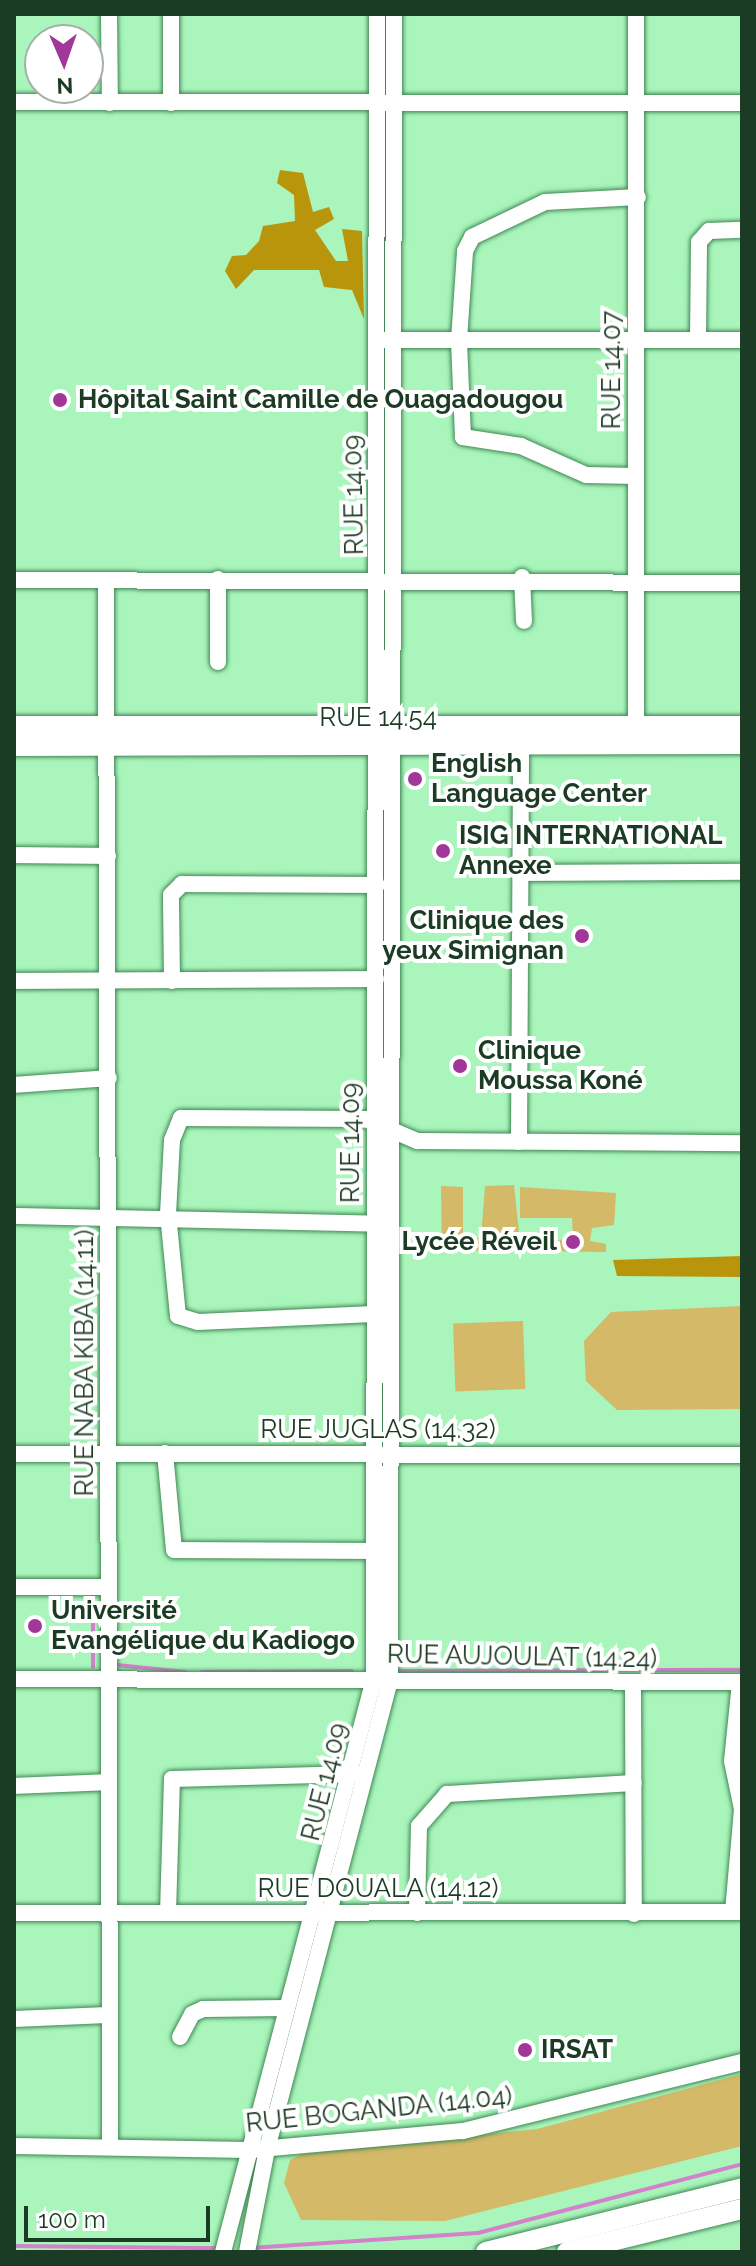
<!DOCTYPE html>
<meta charset="utf-8">
<style>
body{margin:0}
#map{position:relative;width:756px;height:2266px;overflow:hidden;background:#a9f5bb;font-family:Raleway,sans-serif}
div>[style]{position:absolute}
.green>*{inset:0;background:#d4b968;transform-origin:0 0}
.forest>*{inset:0;background:#b9950c}
.stream>*{height:4px;margin:-2px;padding:0 2px;transform-origin:2px;border-radius:2px;background:#d381ca}
.roads{filter:drop-shadow(0 0 2px #3f8854) drop-shadow(0 0 2px #3f8854)}
.minor>*{height:16px;margin:-8px;padding:0 8px;transform-origin:8px;border-radius:8px;background:#fff}
.major>*{height:20px;margin:-10px;padding:0 10px;transform-origin:10px;border-radius:10px;background:#fff}
.dots>*{width:22px;height:22px;translate:-50% -50%;box-sizing:border-box;border:4px solid #fff;border-radius:50%}
span{translate:-50% -50%;white-space:nowrap;text-align:center;line-height:1.15;-webkit-text-stroke:8px #fff;paint-order:stroke}
.street-label{font-size:26px;color:#1c3b24}
.poi-label{font-size:26px;color:#1c3b24;font-weight:700}
.left{translate:0 -50%;text-align:left}
.right{translate:-100% -50%;text-align:right}
.frame{position:absolute;inset:0;border:16px solid #1c3b24;pointer-events:none}
.north{position:absolute;left:24px;top:24px;width:80px;height:80px;box-sizing:border-box;background:#fff;border:2px solid #a4b1a7;border-radius:50%;rotate:178deg;font-size:22px;font-weight:700;line-height:32px;text-align:center;color:#1c3b24}
.north::after{content:'';display:block;margin:auto;width:28px;height:36px;background:#a13799;clip-path:polygon(50% 0,100% 100%,50% 72%,0 100%)}
.scale{position:absolute;left:24px;top:2206px;width:186px;height:36px;box-sizing:border-box;border:4px solid #1c3b24;border-top:0;padding-left:10px;font-size:24px;line-height:28px;white-space:nowrap;color:#1c3b24;-webkit-text-stroke:6px #fff;paint-order:stroke}
</style>
<div id="map">
<div class="green">
<div style="clip-path:polygon(514px 1185px,520px 1242px,573px 1239px,572px 1218px,520px 1218px,520px 1187px,616px 1193px,614px 1225px,592px 1228px,590px 1241px,606px 1244px,606px 1252px,442px 1250px,441px 1186px,463px 1187px,463px 1237px,481px 1238px,485px 1186px)"></div>
<div style="clip-path:polygon(742px 1306px,742px 1409px,617px 1410px,586px 1381px,584px 1341px,611px 1312px)"></div>
<div style="left:523px;top:1321px;width:68px;height:70px;rotate:88deg"></div>
<div style="clip-path:polygon(742px 2074px,742px 2146px,445px 2221px,301px 2220px,284px 2183px,290px 2160px,302px 2154px,537px 2129px)"></div>
</div>
<div class="forest">
<div style="clip-path:polygon(280px 170px,303px 173px,313px 212px,329px 207px,334px 219px,315px 230px,336px 261px,348px 261px,342px 229px,362px 231px,364px 319px,352px 290px,324px 287px,319px 270px,254px 270px,236px 289px,225px 271px,232px 256px,246px 255px,259px 241px,263px 226px,295px 221px,294px 195px,277px 183px)"></div>
<div style="clip-path:polygon(742px 1256px,742px 1277px,617px 1276px,613px 1260px)"></div>
</div>
<div class="stream">
<div style="left:93px;top:1590px;width:77px;rotate:90deg"></div>
<div style="left:117px;top:1665px;width:69px;rotate:5.8deg"></div>
<div style="left:396px;top:1671px;width:346px;rotate:-0.2deg"></div>
<div style="left:202px;top:1672px;width:150px;rotate:-0.4deg"></div>
<div style="left:14px;top:2246px;width:206px;rotate:0.6deg"></div>
<div style="left:252px;top:2248px;width:226px;rotate:-3.8deg"></div>
<div style="left:478px;top:2233px;width:273px;rotate:-14.6deg"></div>
</div>
<div class="roads">
<div class="minor">
<div style="left:109px;top:14px;width:89px;rotate:89.4deg"></div>
<div style="left:171px;top:14px;width:89px;rotate:90deg"></div>
<div style="left:636px;top:14px;width:712px;rotate:90deg"></div>
<div style="left:14px;top:102px;width:728px;rotate:0.08deg"></div>
<div style="left:384px;top:340px;width:358px"></div>
<div style="left:698px;top:340px;width:98px;rotate:-89.4deg"></div>
<div style="left:699px;top:242px;width:15px;rotate:-48deg"></div>
<div style="left:709px;top:231px;width:33px;rotate:-2deg"></div>
<div style="left:636px;top:476px;width:50px;rotate:-178.9deg"></div>
<div style="left:586px;top:475px;width:71px;rotate:-156deg"></div>
<div style="left:521px;top:446px;width:59px;rotate:-171.2deg"></div>
<div style="left:463px;top:437px;width:97px;rotate:-92.4deg"></div>
<div style="left:459px;top:340px;width:89px;rotate:-86.1deg"></div>
<div style="left:465px;top:251px;width:16px;rotate:-63deg"></div>
<div style="left:472px;top:237px;width:81px;rotate:-25.6deg"></div>
<div style="left:545px;top:202px;width:93px;rotate:-3.1deg"></div>
<div style="left:522px;top:577px;width:44px;rotate:87.4deg"></div>
<div style="left:14px;top:580px;width:728px;rotate:0.24deg"></div>
<div style="left:106px;top:581px;width:1565px;rotate:89.85deg"></div>
<div style="left:218px;top:662px;width:83px;rotate:-90deg"></div>
<div style="left:14px;top:855px;width:94px;rotate:0.6deg"></div>
<div style="left:522px;top:873px;width:220px;rotate:-0.3deg"></div>
<div style="left:14px;top:981px;width:362px;rotate:-0.3deg"></div>
<div style="left:172px;top:981px;width:86px;rotate:-90.7deg"></div>
<div style="left:171px;top:895px;width:16px;rotate:-45deg"></div>
<div style="left:182px;top:884px;width:195px;rotate:0.3deg"></div>
<div style="left:14px;top:1085px;width:95px;rotate:-4.2deg"></div>
<div style="left:519px;top:1142px;width:399px;rotate:-89.7deg"></div>
<div style="left:14px;top:1216px;width:370px;rotate:1.2deg"></div>
<div style="left:373px;top:1314px;width:175px;rotate:177.4deg"></div>
<div style="left:198px;top:1322px;width:21px;rotate:-163deg"></div>
<div style="left:178px;top:1316px;width:102px;rotate:-95.6deg"></div>
<div style="left:168px;top:1214px;width:74px;rotate:-86.9deg"></div>
<div style="left:172px;top:1140px;width:24px;rotate:-68deg"></div>
<div style="left:181px;top:1118px;width:185px;rotate:0.3deg"></div>
<div style="left:366px;top:1119px;width:56px;rotate:23.3deg"></div>
<div style="left:417px;top:1141px;width:325px;rotate:0.4deg"></div>
<div style="left:165px;top:1453px;width:97px;rotate:84.7deg"></div>
<div style="left:174px;top:1550px;width:200px;rotate:0.3deg"></div>
<div style="left:14px;top:1454px;width:728px;rotate:0.08deg"></div>
<div style="left:14px;top:1587px;width:95px"></div>
<div style="left:14px;top:1679px;width:728px;rotate:0.24deg"></div>
<div style="left:633px;top:1684px;width:230px;rotate:89.8deg"></div>
<div style="left:14px;top:1786px;width:95px;rotate:-2.4deg"></div>
<div style="left:733px;top:1912px;width:103px;rotate:-85deg"></div>
<div style="left:742px;top:1809px;width:49px;rotate:-101.8deg"></div>
<div style="left:732px;top:1761px;width:79px;rotate:-84.2deg"></div>
<div style="left:14px;top:1913px;width:728px;rotate:-0.08deg"></div>
<div style="left:168px;top:1913px;width:134px;rotate:-88.3deg"></div>
<div style="left:172px;top:1779px;width:182px;rotate:-1.6deg"></div>
<div style="left:417px;top:1913px;width:87px;rotate:-88.7deg"></div>
<div style="left:419px;top:1826px;width:43px;rotate:-48.8deg"></div>
<div style="left:447px;top:1794px;width:187px;rotate:-3.4deg"></div>
<div style="left:14px;top:2019px;width:93px;rotate:-2.5deg"></div>
<div style="left:180px;top:2037px;width:26px;rotate:-62deg"></div>
<div style="left:192px;top:2014px;width:12px;rotate:-24deg"></div>
<div style="left:203px;top:2009px;width:83px;rotate:-0.7deg"></div>
<div style="left:14px;top:2146px;width:235px;rotate:1deg"></div>
<div style="left:249px;top:2150px;width:215px;rotate:-5.1deg"></div>
<div style="left:463px;top:2131px;width:287px;rotate:-13.9deg"></div>
<div style="left:223px;top:2252px;width:593px;rotate:-75.24deg"></div>
<div style="left:374px;top:1679px;width:1665px;rotate:-89.9deg"></div>
<div style="left:247px;top:2252px;width:105px;rotate:-79deg"></div>
<div style="left:267px;top:2149px;width:485px;rotate:-75.3deg"></div>
<div style="left:390px;top:1680px;width:1666px;rotate:-89.86deg"></div>
</div>
<div class="major">
<div style="left:14px;top:726px;width:728px"></div>
<div style="left:14px;top:746px;width:728px;rotate:-0.16deg"></div>
<div style="left:486px;top:2252px;width:264px;rotate:-14deg"></div>
<div style="left:567px;top:2252px;width:180px;rotate:-13.8deg"></div>
</div>
</div>
<div class="dots">
<div style="left:60px;top:400px;background:#a13799"></div>
<div style="left:415px;top:779px;background:#a13799"></div>
<div style="left:443px;top:851px;background:#a13799"></div>
<div style="left:582px;top:936px;background:#a13799"></div>
<div style="left:460px;top:1066px;background:#a13799"></div>
<div style="left:573px;top:1242px;background:#a13799"></div>
<div style="left:35px;top:1626px;background:#a13799"></div>
<div style="left:525px;top:2050px;background:#a13799"></div>
</div>
<div class="street-label">
<span style="left:612px;top:370px;rotate:-90deg">RUE 14.07</span>
<span style="left:354px;top:495px;rotate:-91deg">RUE 14.09</span>
<span style="left:378px;top:718px">RUE 14.54</span>
<span style="left:351px;top:1143px;rotate:-90deg">RUE 14.09</span>
<span style="left:85px;top:1363px;rotate:-90deg">RUE NABA KIBA (14.11)</span>
<span style="left:378px;top:1430px">RUE JUGLAS (14.32)</span>
<span style="left:522px;top:1657px;rotate:1deg">RUE AUJOULAT (14.24)</span>
<span style="left:325px;top:1782px;rotate:-76deg">RUE 14.09</span>
<span style="left:378px;top:1889px">RUE DOUALA (14.12)</span>
<span style="left:379px;top:2110px;rotate:-6deg">RUE BOGANDA (14.04)</span>
</div>
<div class="poi-label">
<span class="left" style="left:78px;top:400px">Hôpital Saint Camille de Ouagadougou</span>
<span class="left" style="left:431px;top:779px">English<br>Language Center</span>
<span class="left" style="left:459px;top:851px">ISIG INTERNATIONAL<br>Annexe</span>
<span class="right" style="left:564px;top:936px">Clinique des<br>yeux Simignan</span>
<span class="left" style="left:478px;top:1066px">Clinique<br>Moussa Koné</span>
<span class="right" style="left:557px;top:1242px">Lycée Réveil</span>
<span class="left" style="left:51px;top:1626px">Université<br>Evangélique du Kadiogo</span>
<span class="left" style="left:541px;top:2050px">IRSAT</span>
</div>
<div class="frame"></div>
<div class="north">N</div>
<div class="scale">100 m</div>
</div>
